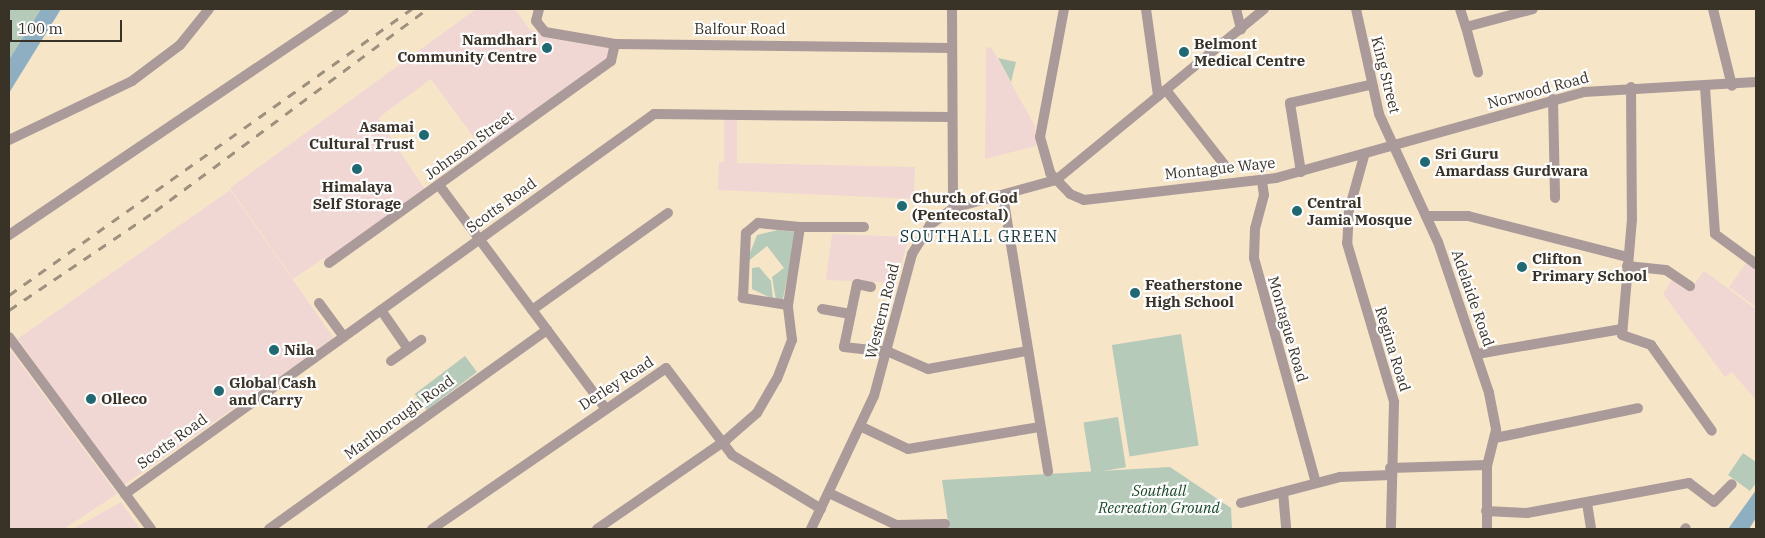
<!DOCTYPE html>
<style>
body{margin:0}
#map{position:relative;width:1765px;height:538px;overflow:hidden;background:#f7e5c8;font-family:"IBM Plex Serif",serif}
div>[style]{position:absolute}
.industrial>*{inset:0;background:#f1d7d3;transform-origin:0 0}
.green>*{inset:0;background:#b6caba;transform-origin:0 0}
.water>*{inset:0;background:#8dafc1}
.minor>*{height:10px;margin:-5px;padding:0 5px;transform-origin:5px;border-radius:5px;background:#aa9a99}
.rail>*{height:2.5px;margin-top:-1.25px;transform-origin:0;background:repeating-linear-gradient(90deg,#9d907c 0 9px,transparent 0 18px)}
.dots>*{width:14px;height:14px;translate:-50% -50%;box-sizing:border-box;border:2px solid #fff;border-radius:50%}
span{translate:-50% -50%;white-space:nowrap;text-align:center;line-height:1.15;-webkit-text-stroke:4.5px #fff;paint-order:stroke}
.street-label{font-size:15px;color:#393227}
.poi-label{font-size:15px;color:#393227;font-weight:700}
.right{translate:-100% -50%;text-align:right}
.left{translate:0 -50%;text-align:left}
.park-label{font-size:15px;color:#184828;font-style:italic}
.neighbourhood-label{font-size:16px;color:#15373c;letter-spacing:1px}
.frame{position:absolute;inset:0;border:10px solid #393227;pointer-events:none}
.scale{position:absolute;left:10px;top:20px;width:112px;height:22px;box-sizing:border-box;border:2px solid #393227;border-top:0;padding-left:6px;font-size:15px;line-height:18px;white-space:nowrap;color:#393227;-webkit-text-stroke:4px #fff;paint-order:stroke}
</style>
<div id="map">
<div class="industrial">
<div style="clip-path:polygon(476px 9px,515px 9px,530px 30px,611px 45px,607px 60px,483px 150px,431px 79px,378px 118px,426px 191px,328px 262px,324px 258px,293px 279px,230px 188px)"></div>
<div style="clip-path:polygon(991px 47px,1035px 126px,1036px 146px,985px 159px,986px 48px)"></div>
<div style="clip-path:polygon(724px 117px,737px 118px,737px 163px,915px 167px,914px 199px,718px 190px,719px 162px,724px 162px)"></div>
<div style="left:230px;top:190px;width:181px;height:259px;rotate:55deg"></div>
<div style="clip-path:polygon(832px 234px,909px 237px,896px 283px,826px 280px)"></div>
<div style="clip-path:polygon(1749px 259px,1756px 265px,1756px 307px,1729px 287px)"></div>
<div style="clip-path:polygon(1704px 271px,1756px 309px,1756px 400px,1732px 372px,1725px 377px,1663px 294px,1673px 278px,1690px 290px)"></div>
<div style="clip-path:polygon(9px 348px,117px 494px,64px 529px,9px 529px)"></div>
<div style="clip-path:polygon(121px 502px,140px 529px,73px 529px)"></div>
</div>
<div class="green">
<div style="clip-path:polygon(9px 9px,41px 9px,9px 61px)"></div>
<div style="clip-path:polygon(998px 58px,1016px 62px,1011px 82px)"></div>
<div style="clip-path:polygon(778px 230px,796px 232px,783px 299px,776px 300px,772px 277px,784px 268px,767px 246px,746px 263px,757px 235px)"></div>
<div style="clip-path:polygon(759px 267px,771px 281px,773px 299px,752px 289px,752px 268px)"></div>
<div style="left:1181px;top:334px;width:113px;height:70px;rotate:81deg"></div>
<div style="left:465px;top:356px;width:20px;height:63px;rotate:53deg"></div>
<div style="left:1118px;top:417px;width:51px;height:35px;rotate:81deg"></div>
<div style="clip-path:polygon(1743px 453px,1756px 462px,1756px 483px,1750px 491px,1728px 475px)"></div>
<div style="clip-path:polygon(1170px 467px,1231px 508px,1232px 529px,949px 529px,942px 480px)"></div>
</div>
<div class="water">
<div style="clip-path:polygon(41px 9px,61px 9px,9px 93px,9px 60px)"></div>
<div style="clip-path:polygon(1756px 490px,1756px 518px,1749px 529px,1728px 529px)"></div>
</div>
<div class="minor">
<div style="left:539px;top:9px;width:12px;rotate:104deg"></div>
<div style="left:536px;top:21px;width:14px;rotate:51deg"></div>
<div style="left:545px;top:32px;width:71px;rotate:9.7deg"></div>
<div style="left:615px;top:44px;width:336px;rotate:0.7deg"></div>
<div style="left:952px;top:9px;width:199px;rotate:89.7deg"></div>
<div style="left:1064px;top:9px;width:130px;rotate:100.6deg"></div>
<div style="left:1040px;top:137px;width:37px;rotate:74deg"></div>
<div style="left:1050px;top:173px;width:29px;rotate:46deg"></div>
<div style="left:1070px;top:194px;width:15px;rotate:23deg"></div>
<div style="left:1084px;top:200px;width:193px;rotate:-6.5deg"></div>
<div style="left:1276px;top:178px;width:320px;rotate:-15.6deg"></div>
<div style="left:1584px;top:92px;width:172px;rotate:-3.3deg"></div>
<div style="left:1146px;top:9px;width:88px;rotate:82.1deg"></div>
<div style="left:1236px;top:9px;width:21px;rotate:76deg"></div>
<div style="left:1356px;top:9px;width:107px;rotate:77.6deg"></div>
<div style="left:1379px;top:114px;width:141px;rotate:65.3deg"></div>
<div style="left:1438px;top:242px;width:159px;rotate:71.3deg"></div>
<div style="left:1489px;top:393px;width:38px;rotate:79deg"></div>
<div style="left:1496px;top:430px;width:36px;rotate:104deg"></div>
<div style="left:1487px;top:465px;width:64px;rotate:90deg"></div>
<div style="left:1460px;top:9px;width:19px;rotate:72deg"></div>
<div style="left:1466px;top:27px;width:69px;rotate:-15deg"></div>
<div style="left:1713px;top:9px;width:79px;rotate:76.1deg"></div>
<div style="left:1466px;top:27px;width:47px;rotate:75.1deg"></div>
<div style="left:1631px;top:87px;width:132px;rotate:89.6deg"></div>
<div style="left:1632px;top:219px;width:116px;rotate:94.9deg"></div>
<div style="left:1622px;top:335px;width:31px;rotate:19deg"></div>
<div style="left:1651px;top:345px;width:105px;rotate:54.7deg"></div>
<div style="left:1705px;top:87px;width:147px;rotate:86.1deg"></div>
<div style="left:1715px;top:234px;width:51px;rotate:36.2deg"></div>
<div style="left:1166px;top:90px;width:99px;rotate:52deg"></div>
<div style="left:1553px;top:99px;width:99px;rotate:88.8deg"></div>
<div style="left:9px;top:140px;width:136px;rotate:-25.6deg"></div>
<div style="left:132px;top:81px;width:60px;rotate:-36.9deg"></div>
<div style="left:180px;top:45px;width:46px;rotate:-51.1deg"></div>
<div style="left:1364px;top:156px;width:56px;rotate:105.5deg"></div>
<div style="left:1349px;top:210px;width:33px;rotate:93deg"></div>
<div style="left:1347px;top:243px;width:166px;rotate:73.5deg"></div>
<div style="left:1394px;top:402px;width:127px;rotate:91.4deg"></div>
<div style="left:1301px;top:172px;width:70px;rotate:-99.1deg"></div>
<div style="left:1290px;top:103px;width:82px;rotate:-12.7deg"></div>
<div style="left:1262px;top:181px;width:14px;rotate:82deg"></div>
<div style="left:1264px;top:195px;width:35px;rotate:105deg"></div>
<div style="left:1255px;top:229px;width:29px;rotate:92deg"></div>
<div style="left:1254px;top:258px;width:233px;rotate:74.6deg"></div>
<div style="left:439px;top:185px;width:278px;rotate:53.3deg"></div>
<div style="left:1003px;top:196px;width:279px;rotate:80.7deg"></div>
<div style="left:1426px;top:216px;width:42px"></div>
<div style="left:1468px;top:216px;width:165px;rotate:14.4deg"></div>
<div style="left:758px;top:223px;width:42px;rotate:5.4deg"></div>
<div style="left:800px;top:227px;width:79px;rotate:98.7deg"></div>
<div style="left:788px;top:305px;width:46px;rotate:-171.2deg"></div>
<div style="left:743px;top:298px;width:65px;rotate:-87.4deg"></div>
<div style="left:746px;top:233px;width:16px;rotate:-40deg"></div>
<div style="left:800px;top:227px;width:64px"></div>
<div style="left:9px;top:235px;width:404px;rotate:-34deg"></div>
<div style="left:329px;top:263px;width:347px;rotate:-35.6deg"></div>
<div style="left:611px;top:61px;width:17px;rotate:-77deg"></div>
<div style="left:1627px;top:266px;width:39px;rotate:6deg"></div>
<div style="left:1666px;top:270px;width:29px;rotate:34deg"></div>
<div style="left:871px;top:287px;width:14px;rotate:-168deg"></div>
<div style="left:857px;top:284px;width:64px;rotate:101.7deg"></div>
<div style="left:844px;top:347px;width:45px;rotate:6.3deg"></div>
<div style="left:889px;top:352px;width:43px;rotate:23.6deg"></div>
<div style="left:928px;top:369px;width:101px;rotate:-10.3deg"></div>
<div style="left:319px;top:303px;width:42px;rotate:53.7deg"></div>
<div style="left:822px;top:309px;width:29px;rotate:10deg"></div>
<div style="left:381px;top:310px;width:47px;rotate:55.3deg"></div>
<div style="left:532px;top:310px;width:167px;rotate:-35.5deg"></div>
<div style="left:9px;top:337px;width:239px;rotate:53.5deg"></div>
<div style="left:1477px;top:354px;width:147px;rotate:-9.8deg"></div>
<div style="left:391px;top:361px;width:37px;rotate:-35deg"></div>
<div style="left:862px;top:427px;width:51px;rotate:25.6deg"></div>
<div style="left:908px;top:449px;width:134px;rotate:-9.5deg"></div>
<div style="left:1495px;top:438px;width:146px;rotate:-11.8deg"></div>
<div style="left:1390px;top:468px;width:97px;rotate:-1.8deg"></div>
<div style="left:1283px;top:492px;width:37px;rotate:85deg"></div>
<div style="left:829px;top:493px;width:74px;rotate:25.5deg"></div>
<div style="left:896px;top:525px;width:49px;rotate:-1.2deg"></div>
<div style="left:125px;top:494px;width:651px;rotate:-35.69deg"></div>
<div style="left:654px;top:114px;width:297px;rotate:0.6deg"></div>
<div style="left:1241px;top:503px;width:102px;rotate:-14.7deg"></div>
<div style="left:1340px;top:477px;width:51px;rotate:-2.2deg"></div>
<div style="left:1587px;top:503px;width:26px;rotate:81deg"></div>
<div style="left:1486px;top:511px;width:41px;rotate:2.8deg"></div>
<div style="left:1527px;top:513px;width:165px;rotate:-10.5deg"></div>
<div style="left:1689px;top:483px;width:31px;rotate:37deg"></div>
<div style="left:1714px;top:502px;width:25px;rotate:-45deg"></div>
<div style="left:269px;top:529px;width:342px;rotate:-35.6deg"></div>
<div style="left:432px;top:529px;width:284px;rotate:-34.5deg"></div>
<div style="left:666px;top:368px;width:109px;rotate:52.8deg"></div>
<div style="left:732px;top:455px;width:104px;rotate:31.2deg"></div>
<div style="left:597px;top:529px;width:157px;rotate:-34.6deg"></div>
<div style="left:726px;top:440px;width:41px;rotate:-41.1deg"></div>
<div style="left:757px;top:413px;width:39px;rotate:-60deg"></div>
<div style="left:777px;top:379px;width:42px;rotate:-69deg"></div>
<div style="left:792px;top:340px;width:35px;rotate:-97deg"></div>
<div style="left:811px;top:529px;width:147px;rotate:-64.7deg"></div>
<div style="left:874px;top:396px;width:147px;rotate:-75deg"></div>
<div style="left:912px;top:254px;width:34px;rotate:-58deg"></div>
<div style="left:930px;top:225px;width:29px;rotate:-36deg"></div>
<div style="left:953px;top:208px;width:107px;rotate:-15.2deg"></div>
<div style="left:1056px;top:180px;width:269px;rotate:-39.4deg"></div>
<div style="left:1685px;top:529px;width:1px;rotate:-45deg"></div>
</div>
<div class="rail">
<div style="left:9px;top:295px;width:494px;rotate:-35.4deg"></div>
<div style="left:9px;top:310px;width:176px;rotate:-34.1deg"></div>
<div style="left:155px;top:211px;width:339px;rotate:-36.6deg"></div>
</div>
<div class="dots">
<div style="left:547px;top:48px;background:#1e6972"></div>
<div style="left:1184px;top:52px;background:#1e6972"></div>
<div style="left:424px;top:135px;background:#1e6972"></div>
<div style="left:1425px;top:162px;background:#1e6972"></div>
<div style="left:357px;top:169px;background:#1e6972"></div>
<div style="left:902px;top:206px;background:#1e6972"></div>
<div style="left:1297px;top:211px;background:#1e6972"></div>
<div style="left:1522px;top:267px;background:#1e6972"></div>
<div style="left:1135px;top:293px;background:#1e6972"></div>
<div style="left:274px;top:350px;background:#1e6972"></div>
<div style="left:219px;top:391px;background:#1e6972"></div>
<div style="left:91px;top:399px;background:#1e6972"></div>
</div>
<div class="street-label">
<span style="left:740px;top:29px">Balfour Road</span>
<span style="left:1386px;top:75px;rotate:76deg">King Street</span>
<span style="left:1538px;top:90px;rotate:-15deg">Norwood Road</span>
<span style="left:469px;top:145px;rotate:-36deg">Johnson Street</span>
<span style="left:1220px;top:168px;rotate:-6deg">Montague Waye</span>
<span style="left:501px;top:205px;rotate:-36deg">Scotts Road</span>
<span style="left:1473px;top:298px;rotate:71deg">Adelaide Road</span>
<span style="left:882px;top:311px;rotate:-76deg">Western Road</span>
<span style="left:1288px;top:329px;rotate:74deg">Montague Road</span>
<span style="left:1393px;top:349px;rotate:73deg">Regina Road</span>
<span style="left:616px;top:383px;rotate:-33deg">Derley Road</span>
<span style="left:399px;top:417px;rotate:-36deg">Marlborough Road</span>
<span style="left:172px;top:441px;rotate:-36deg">Scotts Road</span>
</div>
<div class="poi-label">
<span class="right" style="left:537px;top:48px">Namdhari<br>Community Centre</span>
<span class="left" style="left:1194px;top:52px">Belmont<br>Medical Centre</span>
<span class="right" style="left:414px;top:135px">Asamai<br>Cultural Trust</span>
<span class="left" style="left:1435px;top:162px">Sri Guru<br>Amardass Gurdwara</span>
<span style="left:357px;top:195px">Himalaya<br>Self Storage</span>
<span class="left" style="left:912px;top:206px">Church of God<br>(Pentecostal)</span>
<span class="left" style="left:1307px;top:211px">Central<br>Jamia Mosque</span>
<span class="left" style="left:1532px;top:267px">Clifton<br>Primary School</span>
<span class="left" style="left:1145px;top:293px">Featherstone<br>High School</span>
<span class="left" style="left:284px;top:350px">Nila</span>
<span class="left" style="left:229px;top:391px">Global Cash<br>and Carry</span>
<span class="left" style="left:101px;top:399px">Olleco</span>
</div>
<div class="park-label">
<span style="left:1159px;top:499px">Southall<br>Recreation Ground</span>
</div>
<div class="neighbourhood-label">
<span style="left:979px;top:236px">SOUTHALL GREEN</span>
</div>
<div class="frame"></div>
<div class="scale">100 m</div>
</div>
